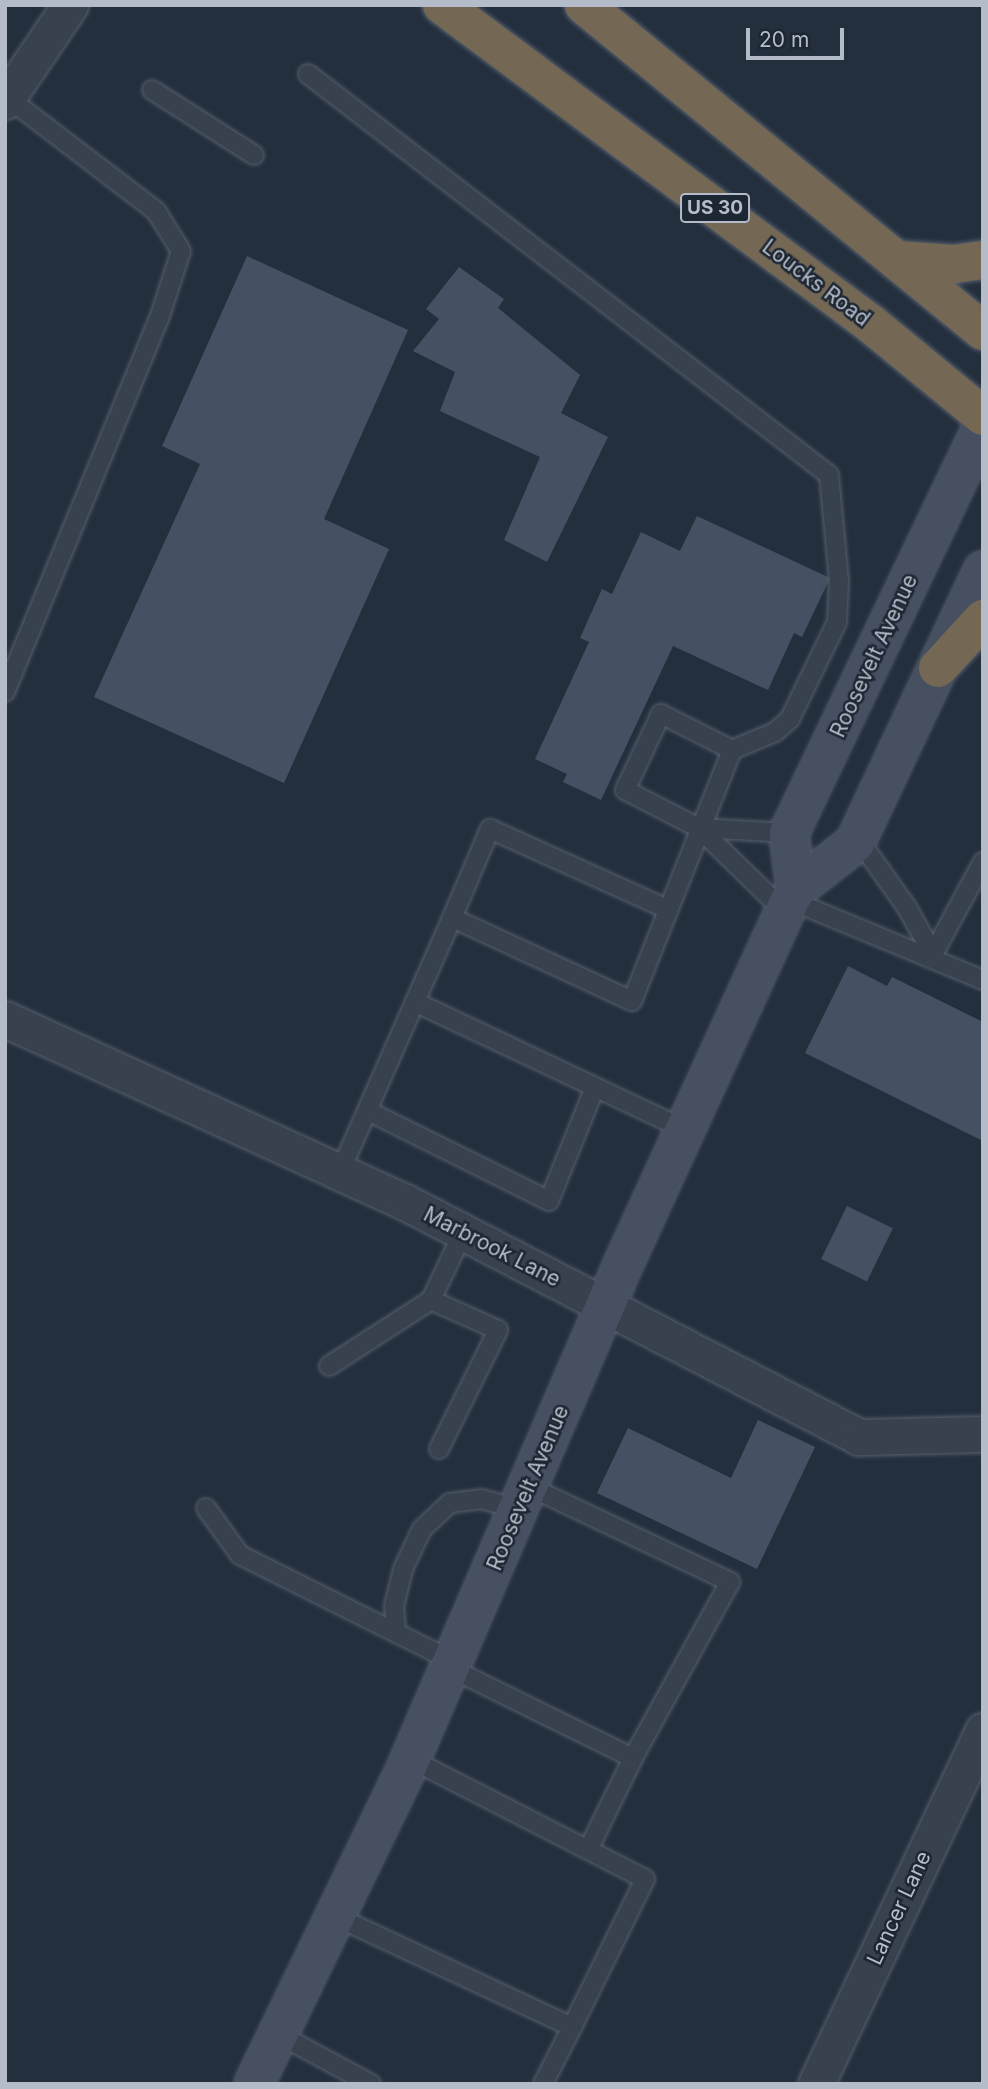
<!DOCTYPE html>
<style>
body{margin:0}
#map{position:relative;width:988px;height:2089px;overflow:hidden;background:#242f3e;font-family:Inter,sans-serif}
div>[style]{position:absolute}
.building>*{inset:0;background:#455162;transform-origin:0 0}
.roads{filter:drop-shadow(0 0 2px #565f6c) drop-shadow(0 0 2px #565f6c)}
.lane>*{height:18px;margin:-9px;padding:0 9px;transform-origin:9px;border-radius:9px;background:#38414e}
.street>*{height:35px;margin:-17.5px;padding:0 17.5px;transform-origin:17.5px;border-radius:17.5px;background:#38414e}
.secondary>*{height:38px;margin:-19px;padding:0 19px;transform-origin:19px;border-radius:19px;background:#465061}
.highway>*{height:38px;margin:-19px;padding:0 19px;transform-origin:19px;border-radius:19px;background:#746855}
span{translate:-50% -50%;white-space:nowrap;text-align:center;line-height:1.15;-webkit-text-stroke:5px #1d2633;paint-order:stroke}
.shield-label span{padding:2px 5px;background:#1d2633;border:2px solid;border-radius:5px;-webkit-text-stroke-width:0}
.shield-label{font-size:19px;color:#b4bcc9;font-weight:700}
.street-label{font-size:21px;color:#b4bcc9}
.frame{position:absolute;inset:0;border:7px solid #b4bcc9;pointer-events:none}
.scale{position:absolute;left:746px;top:28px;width:98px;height:32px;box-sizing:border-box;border:4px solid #b4bcc9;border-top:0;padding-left:9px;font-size:21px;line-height:24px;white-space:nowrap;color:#b4bcc9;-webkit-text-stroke:5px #1d2633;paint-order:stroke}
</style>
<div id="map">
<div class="building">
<div style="clip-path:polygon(247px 256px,408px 330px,324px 519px,389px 549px,284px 783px,94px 697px,200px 464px,162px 446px)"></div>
<div style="clip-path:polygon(459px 267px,504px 299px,498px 308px,580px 375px,561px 413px,608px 437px,547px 562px,504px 540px,540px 457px,440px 411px,455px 372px,413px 351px,439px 319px,426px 309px)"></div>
<div style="clip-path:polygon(697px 516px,830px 578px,802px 637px,794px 633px,768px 690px,673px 646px,601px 800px,563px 782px,567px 774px,535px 759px,589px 642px,580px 638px,602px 589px,612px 594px,641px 532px,680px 551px)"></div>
<div style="clip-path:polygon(848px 966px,887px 986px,892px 977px,983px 1022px,983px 1141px,805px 1053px)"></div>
<div style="left:847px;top:1206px;width:51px;height:59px;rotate:26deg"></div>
<div style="clip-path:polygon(758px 1420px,815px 1447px,757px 1569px,597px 1493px,628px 1428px,731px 1478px)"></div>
</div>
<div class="roads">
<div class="lane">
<div style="left:308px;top:74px;width:657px;rotate:37.58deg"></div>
<div style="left:829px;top:475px;width:106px;rotate:84.6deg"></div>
<div style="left:839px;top:581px;width:41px;rotate:92.8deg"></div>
<div style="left:837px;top:622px;width:108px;rotate:115.9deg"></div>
<div style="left:790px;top:719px;width:20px;rotate:139deg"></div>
<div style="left:775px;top:732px;width:47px;rotate:157.3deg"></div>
<div style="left:732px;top:750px;width:270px;rotate:111.7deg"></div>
<div style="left:632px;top:1001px;width:198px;rotate:-155.2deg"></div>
<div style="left:452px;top:918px;width:97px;rotate:-66.9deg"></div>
<div style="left:490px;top:829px;width:194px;rotate:24.3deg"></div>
<div style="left:152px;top:90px;width:121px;rotate:32.5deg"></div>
<div style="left:5px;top:692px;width:404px;rotate:-67.6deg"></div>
<div style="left:159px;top:319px;width:71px;rotate:-72.1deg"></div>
<div style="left:181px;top:251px;width:47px;rotate:-122deg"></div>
<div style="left:156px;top:211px;width:186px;rotate:-142.6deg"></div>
<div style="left:732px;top:750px;width:80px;rotate:-153.1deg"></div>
<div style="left:661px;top:714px;width:84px;rotate:115.3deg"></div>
<div style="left:625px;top:790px;width:83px;rotate:27.2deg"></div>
<div style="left:699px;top:828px;width:120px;rotate:44.3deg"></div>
<div style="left:699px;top:828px;width:90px;rotate:3.2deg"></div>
<div style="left:855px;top:843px;width:13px;rotate:32deg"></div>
<div style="left:866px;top:850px;width:69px;rotate:54.5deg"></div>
<div style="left:906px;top:906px;width:55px;rotate:60.6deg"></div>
<div style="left:790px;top:900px;width:209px;rotate:22.5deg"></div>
<div style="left:931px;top:958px;width:109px;rotate:-61.6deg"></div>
<div style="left:415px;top:1002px;width:297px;rotate:25.3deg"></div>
<div style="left:368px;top:1111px;width:202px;rotate:26.4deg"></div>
<div style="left:549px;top:1201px;width:123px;rotate:-68deg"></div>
<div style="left:340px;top:1172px;width:278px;rotate:-66.2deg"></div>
<div style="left:329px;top:1366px;width:121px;rotate:-32.9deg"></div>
<div style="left:439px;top:1449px;width:133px;rotate:-63.6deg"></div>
<div style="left:498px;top:1330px;width:73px;rotate:-155.9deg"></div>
<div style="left:431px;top:1300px;width:74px;rotate:-64.5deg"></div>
<div style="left:528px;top:1486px;width:224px;rotate:25.4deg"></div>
<div style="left:730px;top:1582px;width:201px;rotate:118.9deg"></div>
<div style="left:633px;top:1758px;width:102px;rotate:116.1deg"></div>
<div style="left:206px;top:1508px;width:58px;rotate:54.1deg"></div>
<div style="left:240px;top:1555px;width:238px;rotate:26.5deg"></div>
<div style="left:396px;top:1632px;width:26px;rotate:-94deg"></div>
<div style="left:394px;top:1606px;width:38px;rotate:-76deg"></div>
<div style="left:403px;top:1569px;width:44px;rotate:-64.6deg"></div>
<div style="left:422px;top:1529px;width:38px;rotate:-43deg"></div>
<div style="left:450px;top:1503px;width:31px;rotate:-7deg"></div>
<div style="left:481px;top:1499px;width:39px;rotate:15deg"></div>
<div style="left:450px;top:1668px;width:204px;rotate:26.2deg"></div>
<div style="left:335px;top:1916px;width:262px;rotate:25.1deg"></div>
<div style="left:572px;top:2027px;width:165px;rotate:-63.7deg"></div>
<div style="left:645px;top:1879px;width:264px;rotate:-152.9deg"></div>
<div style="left:278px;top:2034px;width:106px;rotate:28.3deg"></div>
<div style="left:543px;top:2084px;width:64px;rotate:-63deg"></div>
</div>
<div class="street">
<div style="left:5px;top:101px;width:116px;rotate:-55.9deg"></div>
<div style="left:5px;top:1019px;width:440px;rotate:24.6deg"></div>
<div style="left:405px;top:1202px;width:511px;rotate:27.37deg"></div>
<div style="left:859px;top:1437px;width:124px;rotate:-1.4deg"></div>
<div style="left:816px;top:2084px;width:391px;rotate:-64.7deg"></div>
</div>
<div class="secondary">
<div style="left:796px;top:889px;width:56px;rotate:-97.1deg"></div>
<div style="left:789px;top:833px;width:450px;rotate:-64.5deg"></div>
<div style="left:254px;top:2084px;width:342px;rotate:-64.2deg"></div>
<div style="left:403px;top:1776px;width:554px;rotate:-66.72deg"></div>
<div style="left:622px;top:1267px;width:404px;rotate:-65.4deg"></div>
<div style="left:790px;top:900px;width:13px;rotate:-61deg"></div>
<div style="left:796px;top:889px;width:75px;rotate:-37.9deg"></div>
<div style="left:855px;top:843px;width:301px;rotate:-64.8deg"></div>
</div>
<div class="highway">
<div style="left:442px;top:5px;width:535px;rotate:36.63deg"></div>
<div style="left:871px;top:324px;width:145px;rotate:39.4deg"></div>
<div style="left:584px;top:5px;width:515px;rotate:39.25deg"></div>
<div style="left:896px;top:260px;width:58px;rotate:3.9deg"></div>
<div style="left:954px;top:264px;width:29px;rotate:-8deg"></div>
<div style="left:938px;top:668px;width:67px;rotate:-47.4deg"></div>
</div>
</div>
<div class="shield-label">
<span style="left:715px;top:208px">US 30</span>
</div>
<div class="street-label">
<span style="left:816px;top:283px;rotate:37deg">Loucks Road</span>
<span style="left:874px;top:656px;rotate:-65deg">Roosevelt Avenue</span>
<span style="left:492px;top:1247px;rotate:27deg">Marbrook Lane</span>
<span style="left:528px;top:1488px;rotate:-67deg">Roosevelt Avenue</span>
<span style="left:899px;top:1908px;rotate:-65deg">Lancer Lane</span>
</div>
<div class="frame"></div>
<div class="scale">20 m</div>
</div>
